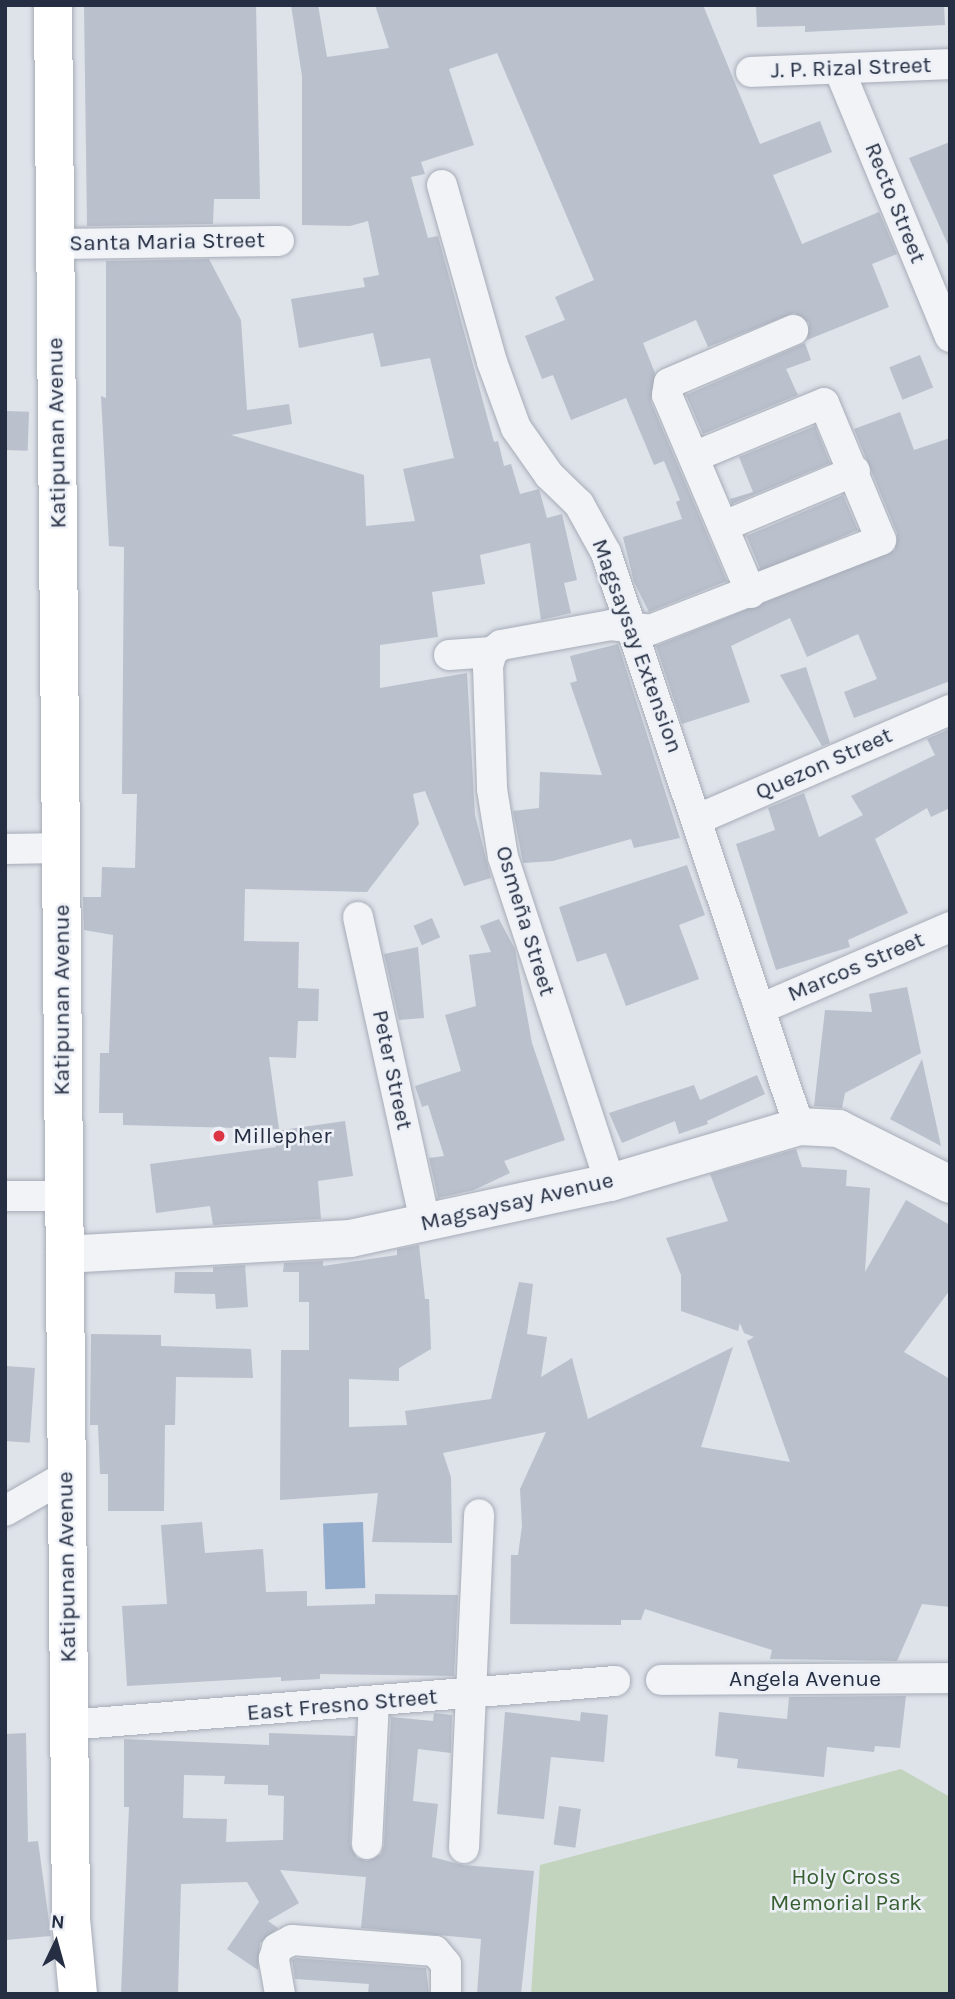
<!DOCTYPE html>
<meta charset="utf-8">
<style>
body{margin:0}
#map{position:relative;width:955px;height:1999px;overflow:hidden;background:#dee2e9;font-family:Karla,sans-serif}
div>[style]{position:absolute}
.green>*{inset:0;background:#c2d4be}
.water>*{inset:0;background:#95adcd;transform-origin:0 0}
.building>*{inset:0;background:#bac0cc;transform-origin:0 0}
.roads{filter:drop-shadow(0 0 2px #a6acb7) drop-shadow(0 0 2px #a6acb7)}
.minor>*{height:30px;margin:-15px;padding:0 15px;transform-origin:15px;border-radius:15px;background:#f1f3f7}
.tertiary>*{height:37px;margin:-18.5px;padding:0 18.5px;transform-origin:18.5px;border-radius:18.5px;background:#f1f3f7}
.secondary>*{height:38px;margin:-19px;padding:0 19px;transform-origin:19px;border-radius:19px;background:#fff}
.dots>*{width:19px;height:19px;translate:-50% -50%;box-sizing:border-box;border:4px solid #edf1f7;border-radius:50%}
span{translate:-50% -50%;white-space:nowrap;text-align:center;line-height:1.15;-webkit-text-stroke:5px #edf1f7;paint-order:stroke}
.street-label{font-size:23px;color:#252e42}
.poi-label{font-size:23px;color:#252e42}
.left{translate:0 -50%;text-align:left}
.park-label{font-size:23px;color:#375f31}
.frame{position:absolute;inset:0;border:7px solid #252e42;pointer-events:none}
.north{position:absolute;left:21px;top:1908px;width:70px;height:70px;-webkit-text-stroke:5px #edf1f7;paint-order:stroke;rotate:5deg;font-size:19px;font-weight:700;line-height:28px;text-align:center;color:#252e42}
.north::after{content:'';display:block;margin:auto;width:24px;height:32px;background:#252e42;clip-path:polygon(50% 0,100% 100%,50% 72%,0 100%)}
</style>
<div id="map">
<div class="green">
<div style="clip-path:polygon(901px 1769px,950px 1797px,950px 1994px,531px 1994px,540px 1865px)"></div>
</div>
<div class="water">
<div style="left:363px;top:1522px;width:66px;height:40px;rotate:88deg"></div>
</div>
<div class="building">
<div style="clip-path:polygon(84px 5px,256px 5px,260px 199px,214px 199px,213px 224px,87px 226px)"></div>
<div style="clip-path:polygon(291px 5px,318px 5px,327px 57px,389px 48px,375px 5px,703px 5px,760px 144px,820px 121px,832px 152px,773px 175px,802px 244px,879px 212px,897px 254px,872px 264px,889px 307px,807px 340px,809px 323px,794px 313px,708px 347px,696px 320px,643px 343px,655px 373px,651px 402px,727px 581px,649px 612px,634px 582px,623px 537px,682px 519px,676px 502px,680px 500px,664px 461px,654px 465px,626px 398px,571px 420px,553px 375px,542px 379px,525px 336px,565px 320px,555px 297px,594px 280px,497px 53px,449px 69px,474px 145px,421px 162px,425px 174px,411px 177px,428px 238px,438px 236px,494px 442px,498px 441px,504px 466px,511px 464px,520px 494px,539px 489px,547px 518px,562px 514px,577px 580px,564px 583px,571px 613px,541px 620px,530px 543px,480px 555px,485px 584px,432px 592px,438px 637px,380px 645px,380px 688px,467px 673px,475px 815px,491px 878px,464px 886px,425px 791px,413px 794px,419px 824px,367px 892px,245px 889px,244px 941px,299px 942px,298px 988px,319px 989px,318px 1021px,298px 1021px,296px 1058px,269px 1057px,279px 1129px,123px 1125px,123px 1113px,99px 1113px,100px 1053px,109px 1053px,113px 935px,84px 930px,83px 897px,101px 897px,102px 867px,135px 868px,137px 794px,122px 794px,124px 547px,109px 546px,101px 396px,106px 398px,106px 261px,209px 259px,241px 320px,247px 410px,289px 404px,292px 424px,231px 435px,364px 475px,366px 526px,415px 521px,403px 469px,454px 458px,430px 358px,381px 367px,373px 333px,299px 348px,291px 299px,365px 287px,363px 278px,379px 275px,368px 221px,350px 226px,302px 225px,302px 76px)"></div>
<div style="clip-path:polygon(756px 5px,944px 5px,945px 25px,805px 32px,805px 26px,757px 27px)"></div>
<div style="clip-path:polygon(950px 142px,950px 244px,948px 245px,909px 158px)"></div>
<div style="clip-path:polygon(805px 343px,811px 360px,786px 369px,798px 395px,703px 434px,686px 395px)"></div>
<div style="left:920px;top:355px;width:35px;height:33px;rotate:68deg"></div>
<div style="left:5px;top:411px;width:24px;height:39px;rotate:2deg"></div>
<div style="clip-path:polygon(900px 412px,914px 450px,950px 438px,950px 681px,854px 718px,844px 692px,877px 679px,858px 634px,807px 657px,790px 618px,731px 646px,750px 702px,682px 724px,656px 646px,895px 550px,897px 533px,854px 429px)"></div>
<div style="clip-path:polygon(815px 426px,830px 463px,732px 504px,730px 499px,753px 492px,739px 457px)"></div>
<div style="left:843px;top:495px;width:38px;height:105px;rotate:67deg"></div>
<div style="clip-path:polygon(618px 644px,680px 838px,634px 848px,631px 839px,553px 861px,523px 863px,513px 811px,539px 808px,540px 772px,602px 775px,570px 683px,577px 681px,570px 656px)"></div>
<div style="clip-path:polygon(806px 667px,830px 743px,822px 746px,780px 675px)"></div>
<div style="clip-path:polygon(950px 729px,950px 808px,931px 817px,927px 808px,875px 839px,908px 913px,848px 940px,850px 947px,776px 970px,736px 844px,775px 830px,768px 808px,804px 793px,819px 837px,863px 815px,851px 796px,935px 755px,927px 739px)"></div>
<div style="clip-path:polygon(687px 865px,705px 915px,679px 925px,699px 979px,626px 1006px,606px 953px,577px 962px,559px 907px)"></div>
<div style="left:432px;top:918px;width:21px;height:20px;rotate:67deg"></div>
<div style="clip-path:polygon(499px 919px,515px 949px,532px 1043px,565px 1140px,504px 1161px,510px 1173px,474px 1190px,438px 1198px,429px 1158px,444px 1156px,428px 1105px,422px 1107px,415px 1086px,461px 1071px,445px 1015px,476px 1006px,469px 955px,491px 952px,480px 926px)"></div>
<div style="clip-path:polygon(418px 947px,424px 1018px,399px 1020px,384px 954px)"></div>
<div style="clip-path:polygon(907px 987px,921px 1053px,845px 1093px,842px 1108px,814px 1106px,825px 1010px,872px 1012px,869px 994px)"></div>
<div style="clip-path:polygon(922px 1059px,941px 1146px,890px 1119px)"></div>
<div style="clip-path:polygon(757px 1075px,765px 1094px,707px 1121px,708px 1124px,679px 1134px,675px 1121px,622px 1143px,609px 1113px,694px 1085px,700px 1100px)"></div>
<div style="clip-path:polygon(345px 1121px,353px 1176px,318px 1181px,321px 1219px,213px 1225px,210px 1206px,156px 1213px,150px 1164px,276px 1147px,275px 1131px)"></div>
<div style="clip-path:polygon(796px 1149px,802px 1167px,847px 1170px,846px 1186px,870px 1188px,865px 1272px,906px 1200px,950px 1225px,950px 1290px,904px 1352px,950px 1379px,950px 1607px,922px 1604px,897px 1661px,770px 1659px,772px 1650px,645px 1609px,641px 1620px,621px 1620px,621px 1625px,510px 1624px,511px 1555px,518px 1555px,522px 1526px,520px 1489px,546px 1432px,443px 1453px,451px 1477px,452px 1543px,372px 1542px,378px 1493px,280px 1500px,281px 1350px,309px 1350px,309px 1302px,299px 1302px,299px 1272px,283px 1272px,284px 1263px,323px 1261px,323px 1266px,397px 1255px,397px 1249px,419px 1245px,425px 1299px,429px 1299px,431px 1349px,399px 1368px,399px 1381px,349px 1379px,349px 1427px,407px 1425px,405px 1411px,491px 1399px,519px 1282px,533px 1284px,527px 1334px,547px 1337px,541px 1377px,572px 1358px,588px 1419px,733px 1347px,701px 1447px,790px 1462px,747px 1341px,754px 1337px,744px 1333px,740px 1323px,738px 1331px,681px 1311px,681px 1275px,666px 1238px,728px 1221px,710px 1174px)"></div>
<div style="clip-path:polygon(245px 1265px,248px 1307px,216px 1309px,215px 1294px,174px 1293px,175px 1272px,213px 1272px,213px 1267px)"></div>
<div style="clip-path:polygon(91px 1334px,161px 1335px,161px 1346px,251px 1349px,253px 1378px,176px 1377px,175px 1425px,165px 1425px,164px 1511px,108px 1511px,108px 1474px,100px 1474px,98px 1425px,90px 1425px)"></div>
<div style="left:6px;top:1366px;width:29px;height:75px;rotate:4deg"></div>
<div style="clip-path:polygon(202px 1522px,205px 1553px,263px 1549px,266px 1592px,307px 1591px,307px 1606px,375px 1604px,375px 1594px,458px 1595px,454px 1676px,320px 1674px,320px 1679px,281px 1681px,281px 1677px,127px 1686px,122px 1606px,167px 1604px,161px 1525px)"></div>
<div style="clip-path:polygon(906px 1696px,900px 1748px,875px 1746px,874px 1752px,827px 1747px,824px 1777px,737px 1768px,738px 1759px,715px 1756px,719px 1712px,787px 1719px,789px 1697px)"></div>
<div style="clip-path:polygon(505px 1712px,580px 1721px,581px 1712px,608px 1715px,604px 1762px,551px 1757px,544px 1819px,497px 1814px)"></div>
<div style="clip-path:polygon(evenodd,434px 1713px,452px 1715px,451px 1753px,418px 1749px,413px 1801px,438px 1804px,432px 1857px,463px 1865px,534px 1871px,521px 1994px,477px 1994px,481px 1939px,361px 1928px,366px 1877px,280px 1870px,299px 1903px,268px 1921px,278px 1928px,260px 1943px,258px 1970px,227px 1949px,259px 1902px,247px 1882px,181px 1884px,178px 1994px,121px 1994px,129px 1807px,124px 1807px,124px 1739px,269px 1745px,269px 1733px,355px 1736px,350px 1844px,357px 1858px,367px 1861px,381px 1854px,384px 1845px,391px 1717px,433px 1721px,434px 1713px,184px 1775px,225px 1776px,224px 1784px,268px 1785px,268px 1795px,284px 1796px,283px 1840px,226px 1842px,227px 1819px,183px 1818px,184px 1775px)"></div>
<div style="clip-path:polygon(26px 1733px,28px 1842px,38px 1841px,51px 1936px,5px 1940px,5px 1734px)"></div>
<div style="left:559px;top:1806px;width:22px;height:39px;rotate:8deg"></div>
<div style="clip-path:polygon(296px 1958px,426px 1968px,429px 1994px,368px 1993px,369px 1984px,295px 1979px,292px 1960px)"></div>
</div>
<div class="roads">
<div class="minor">
<div style="left:839px;top:69px;width:290px;rotate:67.5deg"></div>
<div style="left:751px;top:72px;width:199px;rotate:-2.3deg"></div>
<div style="left:442px;top:185px;width:184px;rotate:74.2deg"></div>
<div style="left:492px;top:362px;width:70px;rotate:70deg"></div>
<div style="left:516px;top:428px;width:57px;rotate:54.9deg"></div>
<div style="left:549px;top:475px;width:42px;rotate:44deg"></div>
<div style="left:579px;top:504px;width:56px;rotate:61.1deg"></div>
<div style="left:606px;top:553px;width:605px;rotate:71.39deg"></div>
<div style="left:55px;top:244px;width:224px;rotate:-0.8deg"></div>
<div style="left:724px;top:526px;width:142px;rotate:-22.8deg"></div>
<div style="left:751px;top:593px;width:215px;rotate:-113deg"></div>
<div style="left:667px;top:395px;width:12px;rotate:-81deg"></div>
<div style="left:669px;top:383px;width:135px;rotate:-23.1deg"></div>
<div style="left:492px;top:652px;width:15px;rotate:106deg"></div>
<div style="left:488px;top:666px;width:123px;rotate:88.1deg"></div>
<div style="left:492px;top:789px;width:69px;rotate:80.8deg"></div>
<div style="left:503px;top:857px;width:342px;rotate:71.8deg"></div>
<div style="left:449px;top:655px;width:43px;rotate:-4deg"></div>
<div style="left:492px;top:652px;width:11px;rotate:-38deg"></div>
<div style="left:501px;top:645px;width:112px;rotate:-10.3deg"></div>
<div style="left:611px;top:625px;width:39px;rotate:7deg"></div>
<div style="left:650px;top:630px;width:248px;rotate:-21.3deg"></div>
<div style="left:881px;top:540px;width:148px;rotate:-112.6deg"></div>
<div style="left:824px;top:403px;width:139px;rotate:157.5deg"></div>
<div style="left:698px;top:819px;width:275px;rotate:-23.4deg"></div>
<div style="left:5px;top:849px;width:56px;rotate:-1deg"></div>
<div style="left:358px;top:917px;width:312px;rotate:77.6deg"></div>
<div style="left:762px;top:1008px;width:205px;rotate:-23.3deg"></div>
<div style="left:5px;top:1196px;width:58px"></div>
<div style="left:5px;top:1511px;width:70px;rotate:-29.8deg"></div>
<div style="left:661px;top:1680px;width:289px;rotate:-0.4deg"></div>
<div style="left:68px;top:1725px;width:549px;rotate:-4.6deg"></div>
<div style="left:367px;top:1844px;width:141px;rotate:-87.2deg"></div>
<div style="left:464px;top:1848px;width:334px;rotate:-87.4deg"></div>
<div style="left:280px;top:1994px;width:36px;rotate:-100deg"></div>
<div style="left:274px;top:1959px;width:11px;rotate:-75deg"></div>
<div style="left:277px;top:1948px;width:17px;rotate:-28deg"></div>
<div style="left:292px;top:1940px;width:143px;rotate:4.4deg"></div>
<div style="left:435px;top:1951px;width:17px;rotate:50deg"></div>
<div style="left:446px;top:1964px;width:30px;rotate:90deg"></div>
</div>
<div class="tertiary">
<div style="left:64px;top:1254px;width:286px;rotate:-3.2deg"></div>
<div style="left:350px;top:1238px;width:266px;rotate:-12.2deg"></div>
<div style="left:610px;top:1182px;width:197px;rotate:-16.5deg"></div>
<div style="left:799px;top:1126px;width:39px;rotate:3deg"></div>
<div style="left:838px;top:1128px;width:125px;rotate:26.6deg"></div>
</div>
<div class="secondary">
<div style="left:53px;top:5px;width:1914px;rotate:89.46deg"></div>
<div style="left:71px;top:1919px;width:75px;rotate:84.7deg"></div>
</div>
</div>
<div class="dots">
<div style="left:219px;top:1136px;background:#dc3544"></div>
</div>
<div class="street-label">
<span style="left:851px;top:68px;rotate:-2deg">J. P. Rizal Street</span>
<span style="left:895px;top:203px;rotate:68deg">Recto Street</span>
<span style="left:167px;top:242px;rotate:-1deg">Santa Maria Street</span>
<span style="left:57px;top:433px;rotate:-91deg">Katipunan Avenue</span>
<span style="left:637px;top:646px;rotate:70deg">Magsaysay Extension</span>
<span style="left:824px;top:764px;rotate:-24deg">Quezon Street</span>
<span style="left:525px;top:921px;rotate:73deg">Osmeña Street</span>
<span style="left:856px;top:967px;rotate:-23deg">Marcos Street</span>
<span style="left:62px;top:1000px;rotate:-90deg">Katipunan Avenue</span>
<span style="left:392px;top:1070px;rotate:78deg">Peter Street</span>
<span style="left:517px;top:1202px;rotate:-13deg">Magsaysay Avenue</span>
<span style="left:67px;top:1567px;rotate:-91deg">Katipunan Avenue</span>
<span style="left:805px;top:1679px">Angela Avenue</span>
<span style="left:342px;top:1705px;rotate:-5deg">East Fresno Street</span>
</div>
<div class="poi-label">
<span class="left" style="left:233px;top:1136px">Millepher</span>
</div>
<div class="park-label">
<span style="left:846px;top:1890px">Holy Cross<br>Memorial Park</span>
</div>
<div class="frame"></div>
<div class="north">N</div>
</div>
